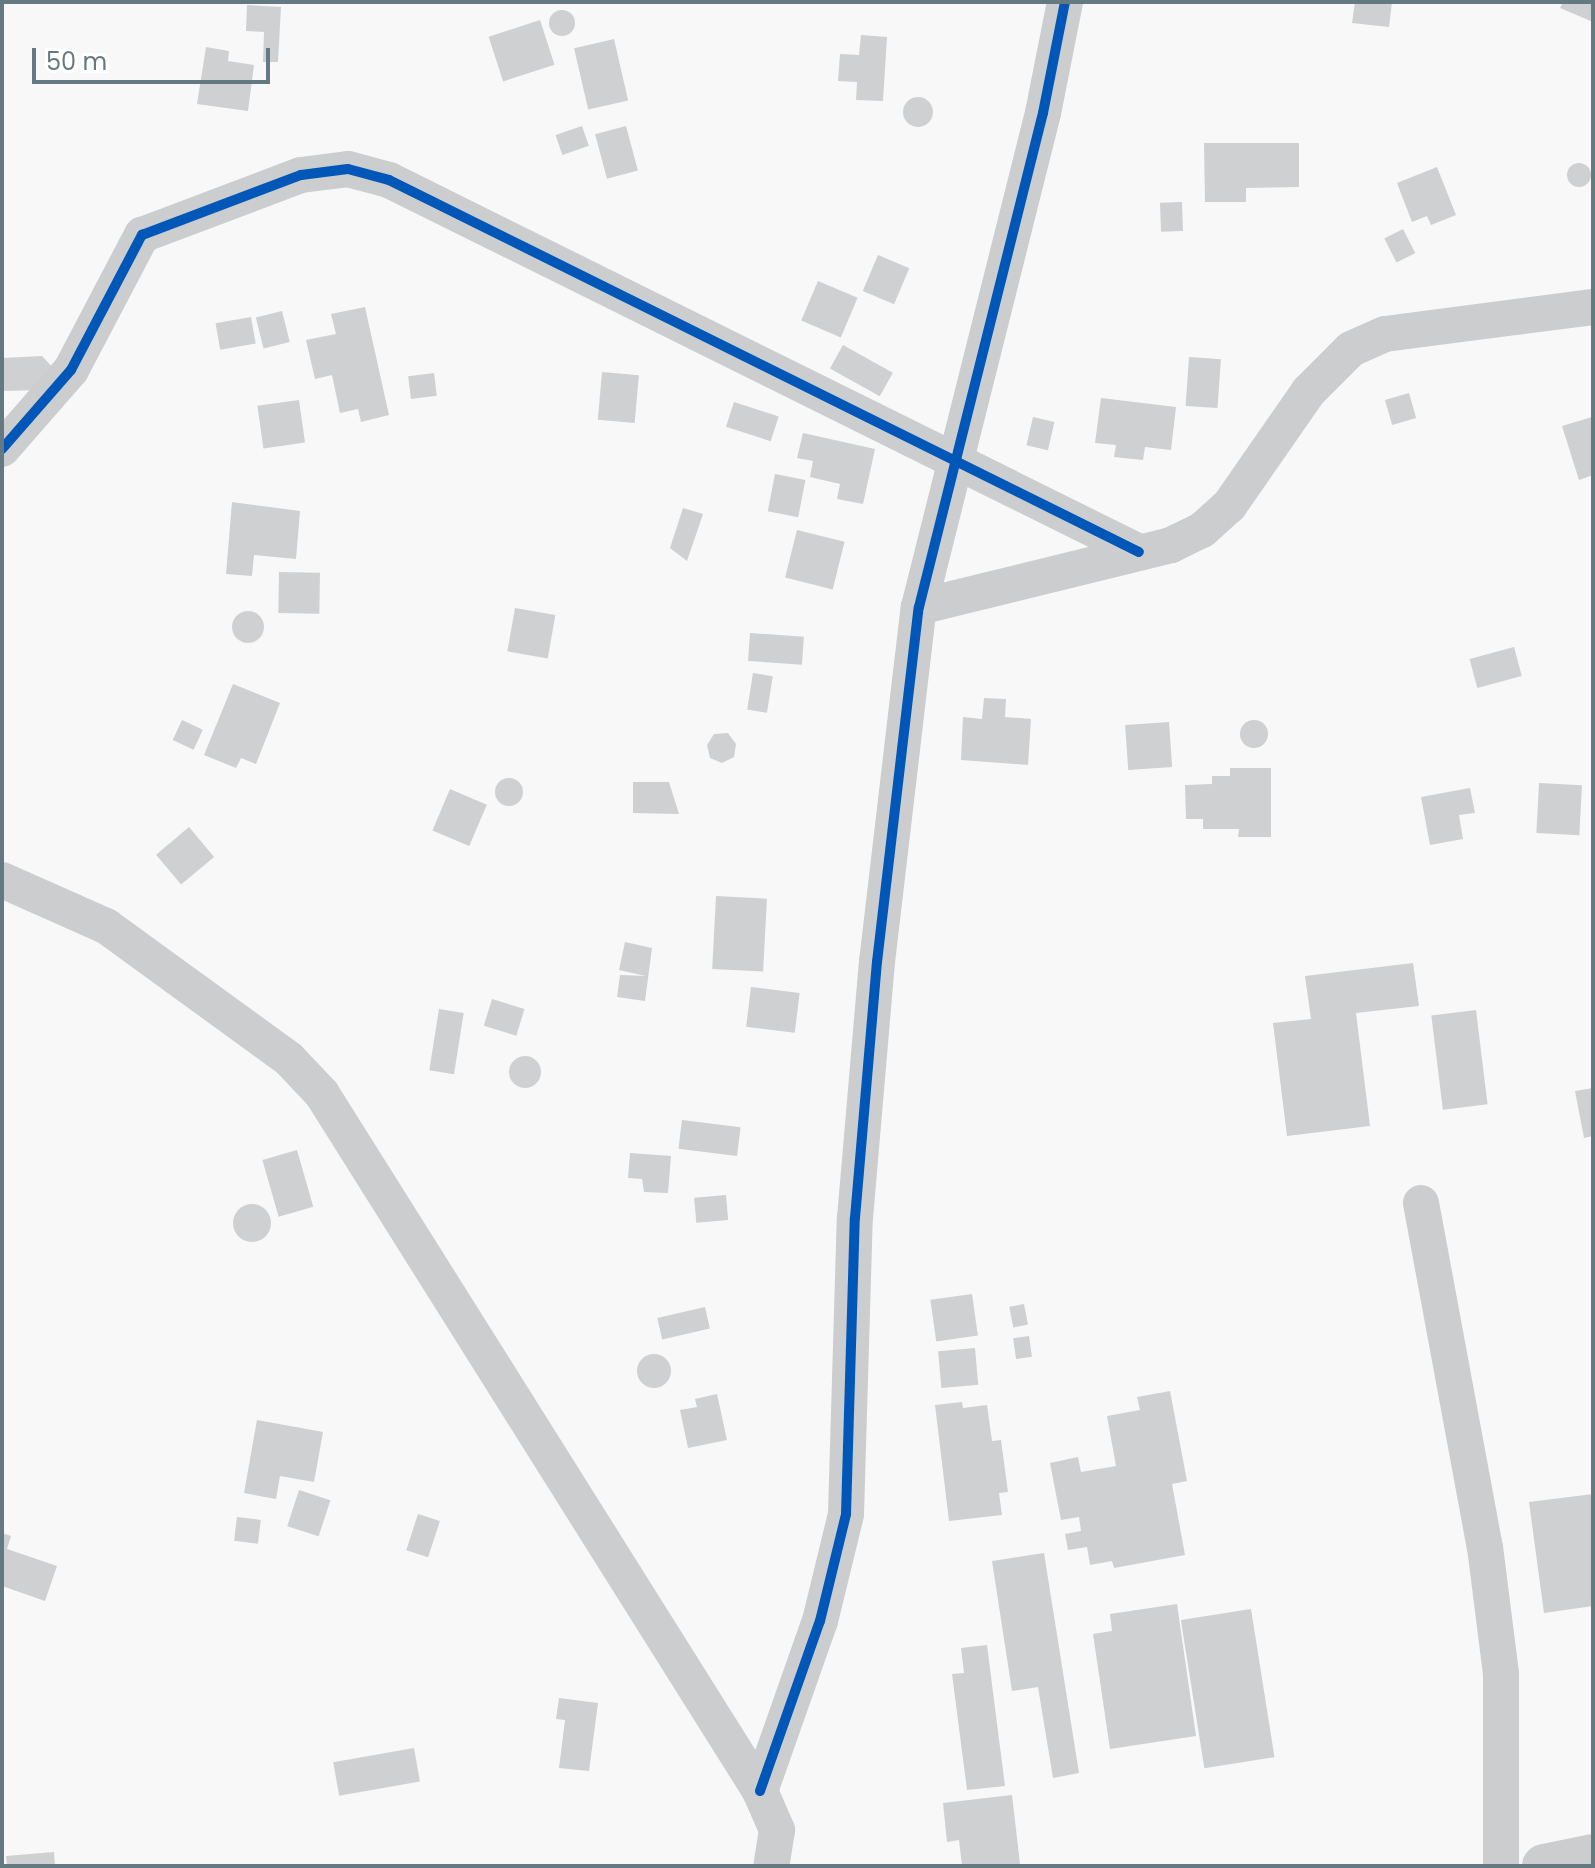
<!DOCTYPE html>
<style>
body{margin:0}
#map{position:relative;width:1595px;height:1868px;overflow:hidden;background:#f8f8f8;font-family:Poppins,sans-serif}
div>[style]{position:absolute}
.building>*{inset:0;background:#ced0d1;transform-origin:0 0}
.round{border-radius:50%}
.minor>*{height:36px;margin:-18px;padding:0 18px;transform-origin:18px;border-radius:18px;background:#cbcdce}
.tertiary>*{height:44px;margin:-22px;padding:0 22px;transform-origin:22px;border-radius:22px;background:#cbcdce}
.cycleway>*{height:10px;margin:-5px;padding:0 5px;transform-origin:5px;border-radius:5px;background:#0057b8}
span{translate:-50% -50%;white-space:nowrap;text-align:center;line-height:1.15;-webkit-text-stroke:8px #fff;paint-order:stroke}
.frame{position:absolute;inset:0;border:4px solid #647982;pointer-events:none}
.scale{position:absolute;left:32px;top:48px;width:238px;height:36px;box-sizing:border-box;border:4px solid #647982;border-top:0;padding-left:10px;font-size:24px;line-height:28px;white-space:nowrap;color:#647982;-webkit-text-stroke:6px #fff;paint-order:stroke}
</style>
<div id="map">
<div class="building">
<div style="clip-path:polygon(1355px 2px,1392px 2px,1389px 27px,1352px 23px)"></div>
<div style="clip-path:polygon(1563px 2px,1593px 2px,1593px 22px,1560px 8px)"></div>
<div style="clip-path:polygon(247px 5px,281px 7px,278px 62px,263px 62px,264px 32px,246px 31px)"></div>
<div class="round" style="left:549px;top:10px;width:26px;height:26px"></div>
<div style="left:540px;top:20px;width:47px;height:54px;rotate:72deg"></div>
<div style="clip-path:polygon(861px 35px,887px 37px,883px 101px,856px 100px,857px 82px,838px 81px,840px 54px,859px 55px)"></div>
<div style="left:614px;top:39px;width:63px;height:41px;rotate:77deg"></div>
<div style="clip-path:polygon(206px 47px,229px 51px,228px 61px,254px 65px,248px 111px,197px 104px)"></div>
<div class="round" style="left:903px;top:97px;width:30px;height:30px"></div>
<div style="left:582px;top:126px;width:21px;height:28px;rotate:71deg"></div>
<div style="left:626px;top:126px;width:46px;height:32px;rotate:75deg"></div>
<div style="clip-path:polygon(1204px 143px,1299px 143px,1299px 187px,1246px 188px,1246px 202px,1205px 202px)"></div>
<div class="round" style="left:1567px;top:163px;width:24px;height:24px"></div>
<div style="clip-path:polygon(1437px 167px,1456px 215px,1431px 225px,1427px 216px,1412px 222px,1397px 183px)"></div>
<div style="left:1182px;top:202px;width:29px;height:22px;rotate:88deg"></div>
<div style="left:1403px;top:229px;width:27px;height:21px;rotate:63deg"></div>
<div style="left:878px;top:255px;width:34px;height:39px;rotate:23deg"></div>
<div style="left:818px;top:281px;width:43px;height:43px;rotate:23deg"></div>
<div style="clip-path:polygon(365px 307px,389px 415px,361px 422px,358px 409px,340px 413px,332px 375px,315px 379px,306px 340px,336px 334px,331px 314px)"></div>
<div style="left:282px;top:311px;width:32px;height:27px;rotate:76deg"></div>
<div style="left:251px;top:317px;width:27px;height:36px;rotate:80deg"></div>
<div style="left:843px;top:345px;width:57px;height:27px;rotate:29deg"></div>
<div style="clip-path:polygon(42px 356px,57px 372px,43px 390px,2px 391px,2px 358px)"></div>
<div style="left:1189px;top:357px;width:32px;height:49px;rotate:4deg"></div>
<div style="left:602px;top:372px;width:37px;height:48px;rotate:5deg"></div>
<div style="left:434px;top:373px;width:23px;height:26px;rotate:83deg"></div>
<div style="left:1409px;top:393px;width:26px;height:25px;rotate:74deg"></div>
<div style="clip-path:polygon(1101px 398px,1176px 407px,1171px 450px,1145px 447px,1143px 460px,1114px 457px,1116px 445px,1095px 443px)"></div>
<div style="left:299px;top:400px;width:43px;height:42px;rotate:82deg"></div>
<div style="left:734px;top:402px;width:47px;height:26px;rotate:18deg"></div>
<div style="left:1033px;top:417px;width:22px;height:29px;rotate:13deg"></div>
<div style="clip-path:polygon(1592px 417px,1593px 475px,1579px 480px,1562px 426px)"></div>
<div style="clip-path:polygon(803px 433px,875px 449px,863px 504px,837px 499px,840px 484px,810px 477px,813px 461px,797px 458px)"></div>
<div style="left:775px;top:474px;width:31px;height:38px;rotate:11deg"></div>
<div style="clip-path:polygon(232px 502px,300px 511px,296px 559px,254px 555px,252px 576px,226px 574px)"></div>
<div style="clip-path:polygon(683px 508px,703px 514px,687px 561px,670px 548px)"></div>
<div style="left:797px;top:530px;width:49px;height:49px;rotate:14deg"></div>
<div style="left:279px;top:572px;width:41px;height:41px;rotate:1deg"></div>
<div style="left:515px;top:608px;width:41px;height:44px;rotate:10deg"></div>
<div class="round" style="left:232px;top:611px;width:32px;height:32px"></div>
<div style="left:750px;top:633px;width:54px;height:28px;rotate:4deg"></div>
<div style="left:1514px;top:647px;width:30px;height:46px;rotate:75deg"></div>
<div style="left:753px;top:673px;width:20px;height:37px;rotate:9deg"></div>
<div style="clip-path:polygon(233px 684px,280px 703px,256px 764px,241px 758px,236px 768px,204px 755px)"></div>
<div style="clip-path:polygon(984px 698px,1006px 699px,1005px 717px,1031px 719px,1028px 765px,961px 760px,963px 717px,982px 719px)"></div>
<div style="left:182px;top:720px;width:23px;height:22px;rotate:25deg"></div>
<div class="round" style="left:1240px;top:720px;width:28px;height:28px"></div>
<div style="left:1169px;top:722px;width:45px;height:44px;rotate:86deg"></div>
<div style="clip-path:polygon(728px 733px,736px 744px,734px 757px,722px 763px,710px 758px,707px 745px,714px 734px)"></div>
<div style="clip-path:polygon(1230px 768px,1271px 768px,1271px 837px,1238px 837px,1239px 829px,1203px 829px,1203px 819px,1186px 819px,1185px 785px,1212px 784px,1212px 776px,1230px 776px)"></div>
<div class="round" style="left:495px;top:778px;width:28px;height:28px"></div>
<div style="clip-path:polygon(633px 782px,669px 782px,679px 814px,633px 813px)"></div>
<div style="left:1539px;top:783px;width:43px;height:50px;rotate:3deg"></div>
<div style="clip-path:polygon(1470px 788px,1475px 813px,1459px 815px,1463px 839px,1430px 845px,1421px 797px)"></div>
<div style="left:450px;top:789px;width:40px;height:45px;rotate:23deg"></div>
<div style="left:189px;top:827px;width:39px;height:43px;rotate:50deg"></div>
<div style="left:716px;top:896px;width:51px;height:73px;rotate:3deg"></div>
<div style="clip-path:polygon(625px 942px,652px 948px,645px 1001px,617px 997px,620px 975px,646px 976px,619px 970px)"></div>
<div style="clip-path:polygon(1413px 963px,1419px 1006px,1356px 1013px,1370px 1126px,1287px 1136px,1273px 1023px,1311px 1019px,1305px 976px)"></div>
<div style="left:751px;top:987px;width:49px;height:40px;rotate:7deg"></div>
<div style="left:492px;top:999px;width:34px;height:28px;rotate:17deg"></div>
<div style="left:439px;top:1009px;width:25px;height:62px;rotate:9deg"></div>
<div style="left:1476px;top:1010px;width:95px;height:45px;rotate:83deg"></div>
<div class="round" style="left:509px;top:1056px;width:32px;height:32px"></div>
<div style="clip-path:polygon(1593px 1088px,1593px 1136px,1584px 1138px,1575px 1091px)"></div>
<div style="left:682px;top:1120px;width:59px;height:29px;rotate:7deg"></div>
<div style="left:297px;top:1150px;width:59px;height:36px;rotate:74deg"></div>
<div style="clip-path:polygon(630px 1153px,671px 1156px,668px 1193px,644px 1192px,642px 1179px,628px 1178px)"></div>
<div style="left:726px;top:1195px;width:25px;height:32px;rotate:85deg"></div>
<div class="round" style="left:233px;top:1204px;width:38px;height:38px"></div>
<div style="left:972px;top:1294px;width:42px;height:42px;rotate:82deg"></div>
<div style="left:1024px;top:1304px;width:21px;height:15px;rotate:79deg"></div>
<div style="left:705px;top:1307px;width:22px;height:49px;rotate:77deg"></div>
<div style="left:1029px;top:1336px;width:21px;height:16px;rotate:82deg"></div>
<div style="left:975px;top:1348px;width:37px;height:37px;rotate:85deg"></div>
<div class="round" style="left:637px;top:1354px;width:34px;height:34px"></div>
<div style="clip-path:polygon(1170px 1391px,1187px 1481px,1172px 1484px,1185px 1555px,1114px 1568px,1112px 1561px,1090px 1565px,1087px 1547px,1068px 1550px,1065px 1534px,1081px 1531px,1079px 1517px,1061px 1520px,1050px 1463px,1078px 1457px,1081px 1472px,1116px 1466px,1107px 1416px,1140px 1410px,1137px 1397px)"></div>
<div style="clip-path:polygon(717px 1394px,727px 1440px,688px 1448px,680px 1410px,697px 1407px,695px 1399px)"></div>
<div style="clip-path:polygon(962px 1402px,963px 1408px,987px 1405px,992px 1441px,1001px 1440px,1008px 1492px,999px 1493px,1002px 1515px,949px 1521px,935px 1405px)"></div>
<div style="clip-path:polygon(257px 1420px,323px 1432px,314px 1482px,280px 1476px,276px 1499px,244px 1493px)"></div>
<div style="left:299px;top:1490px;width:33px;height:38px;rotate:18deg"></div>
<div style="clip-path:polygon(1593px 1494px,1593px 1606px,1544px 1613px,1529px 1502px)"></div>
<div style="left:418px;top:1514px;width:23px;height:38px;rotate:18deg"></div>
<div style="left:237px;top:1517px;width:24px;height:24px;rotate:7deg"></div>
<div style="clip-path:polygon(2px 1533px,11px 1536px,7px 1549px,57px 1566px,45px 1601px,2px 1586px)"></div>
<div style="clip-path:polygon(1044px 1553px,1079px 1773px,1053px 1778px,1038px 1687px,1012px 1691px,992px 1561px)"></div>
<div style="clip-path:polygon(1177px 1604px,1196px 1736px,1110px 1749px,1093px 1634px,1112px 1631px,1110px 1614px)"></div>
<div style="left:1251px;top:1609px;width:150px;height:71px;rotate:81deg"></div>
<div style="clip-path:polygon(987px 1645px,1005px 1786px,967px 1790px,952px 1674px,964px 1673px,961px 1648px)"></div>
<div style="clip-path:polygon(559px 1698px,598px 1703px,589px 1771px,559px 1768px,565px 1720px,556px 1719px)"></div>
<div style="left:414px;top:1748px;width:34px;height:82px;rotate:80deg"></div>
<div style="clip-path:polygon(1012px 1795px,1020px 1864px,962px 1866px,959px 1840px,947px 1842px,943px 1803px)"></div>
<div style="clip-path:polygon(54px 1852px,55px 1866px,7px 1866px,6px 1856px)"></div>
</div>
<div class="minor">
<div style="left:2px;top:449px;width:105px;rotate:-48.9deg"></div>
<div style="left:71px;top:370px;width:153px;rotate:-62.3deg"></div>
<div style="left:142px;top:235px;width:170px;rotate:-20.7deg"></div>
<div style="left:301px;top:175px;width:47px;rotate:-7.3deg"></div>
<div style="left:348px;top:169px;width:42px;rotate:15deg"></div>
<div style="left:389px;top:180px;width:837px;rotate:26.38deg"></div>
<div style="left:919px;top:607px;width:260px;rotate:-13.8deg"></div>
<div style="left:1171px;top:545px;width:34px;rotate:-26deg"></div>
<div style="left:1202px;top:530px;width:36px;rotate:-42deg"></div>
<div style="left:1229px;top:506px;width:140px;rotate:-55.2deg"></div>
<div style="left:1309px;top:391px;width:59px;rotate:-45deg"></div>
<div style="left:1351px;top:349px;width:37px;rotate:-24deg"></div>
<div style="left:1385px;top:334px;width:210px;rotate:-7.4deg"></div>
<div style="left:2px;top:880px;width:114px;rotate:23.9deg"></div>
<div style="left:106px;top:926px;width:226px;rotate:36deg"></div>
<div style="left:289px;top:1059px;width:48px;rotate:46.7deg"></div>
<div style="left:322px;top:1094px;width:823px;rotate:57.85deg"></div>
<div style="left:760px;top:1791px;width:43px;rotate:66.4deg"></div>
<div style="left:777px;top:1830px;width:36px;rotate:99deg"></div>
<div style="left:1421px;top:1203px;width:350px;rotate:79.5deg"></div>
<div style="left:1485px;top:1547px;width:128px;rotate:82.8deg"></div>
<div style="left:1501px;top:1674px;width:192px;rotate:90deg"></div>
<div style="left:760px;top:1791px;width:180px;rotate:-70.6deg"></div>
<div style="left:820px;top:1621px;width:110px;rotate:-76.3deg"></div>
<div style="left:846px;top:1514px;width:296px;rotate:-88.3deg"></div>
<div style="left:855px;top:1218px;width:257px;rotate:-85.1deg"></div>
<div style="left:877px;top:962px;width:357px;rotate:-83.3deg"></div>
<div style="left:919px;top:607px;width:509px;rotate:-75.91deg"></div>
<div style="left:1043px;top:113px;width:113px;rotate:-78.8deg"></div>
</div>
<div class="tertiary">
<div style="left:1544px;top:1866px;width:50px;rotate:-11.5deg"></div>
</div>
<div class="cycleway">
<div style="left:2px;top:449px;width:105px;rotate:-48.9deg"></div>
<div style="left:71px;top:370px;width:153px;rotate:-62.3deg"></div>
<div style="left:142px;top:235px;width:170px;rotate:-20.7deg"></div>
<div style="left:301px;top:175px;width:47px;rotate:-7.3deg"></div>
<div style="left:348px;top:169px;width:42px;rotate:15deg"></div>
<div style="left:389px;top:180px;width:837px;rotate:26.38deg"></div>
<div style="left:760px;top:1791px;width:180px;rotate:-70.6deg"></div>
<div style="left:820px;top:1621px;width:110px;rotate:-76.3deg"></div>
<div style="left:846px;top:1514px;width:296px;rotate:-88.3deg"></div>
<div style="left:855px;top:1218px;width:257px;rotate:-85.1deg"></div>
<div style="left:877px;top:962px;width:357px;rotate:-83.3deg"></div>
<div style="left:919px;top:607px;width:509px;rotate:-75.91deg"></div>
<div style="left:1043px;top:113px;width:113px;rotate:-78.8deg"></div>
</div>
<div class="frame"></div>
<div class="scale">50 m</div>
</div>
